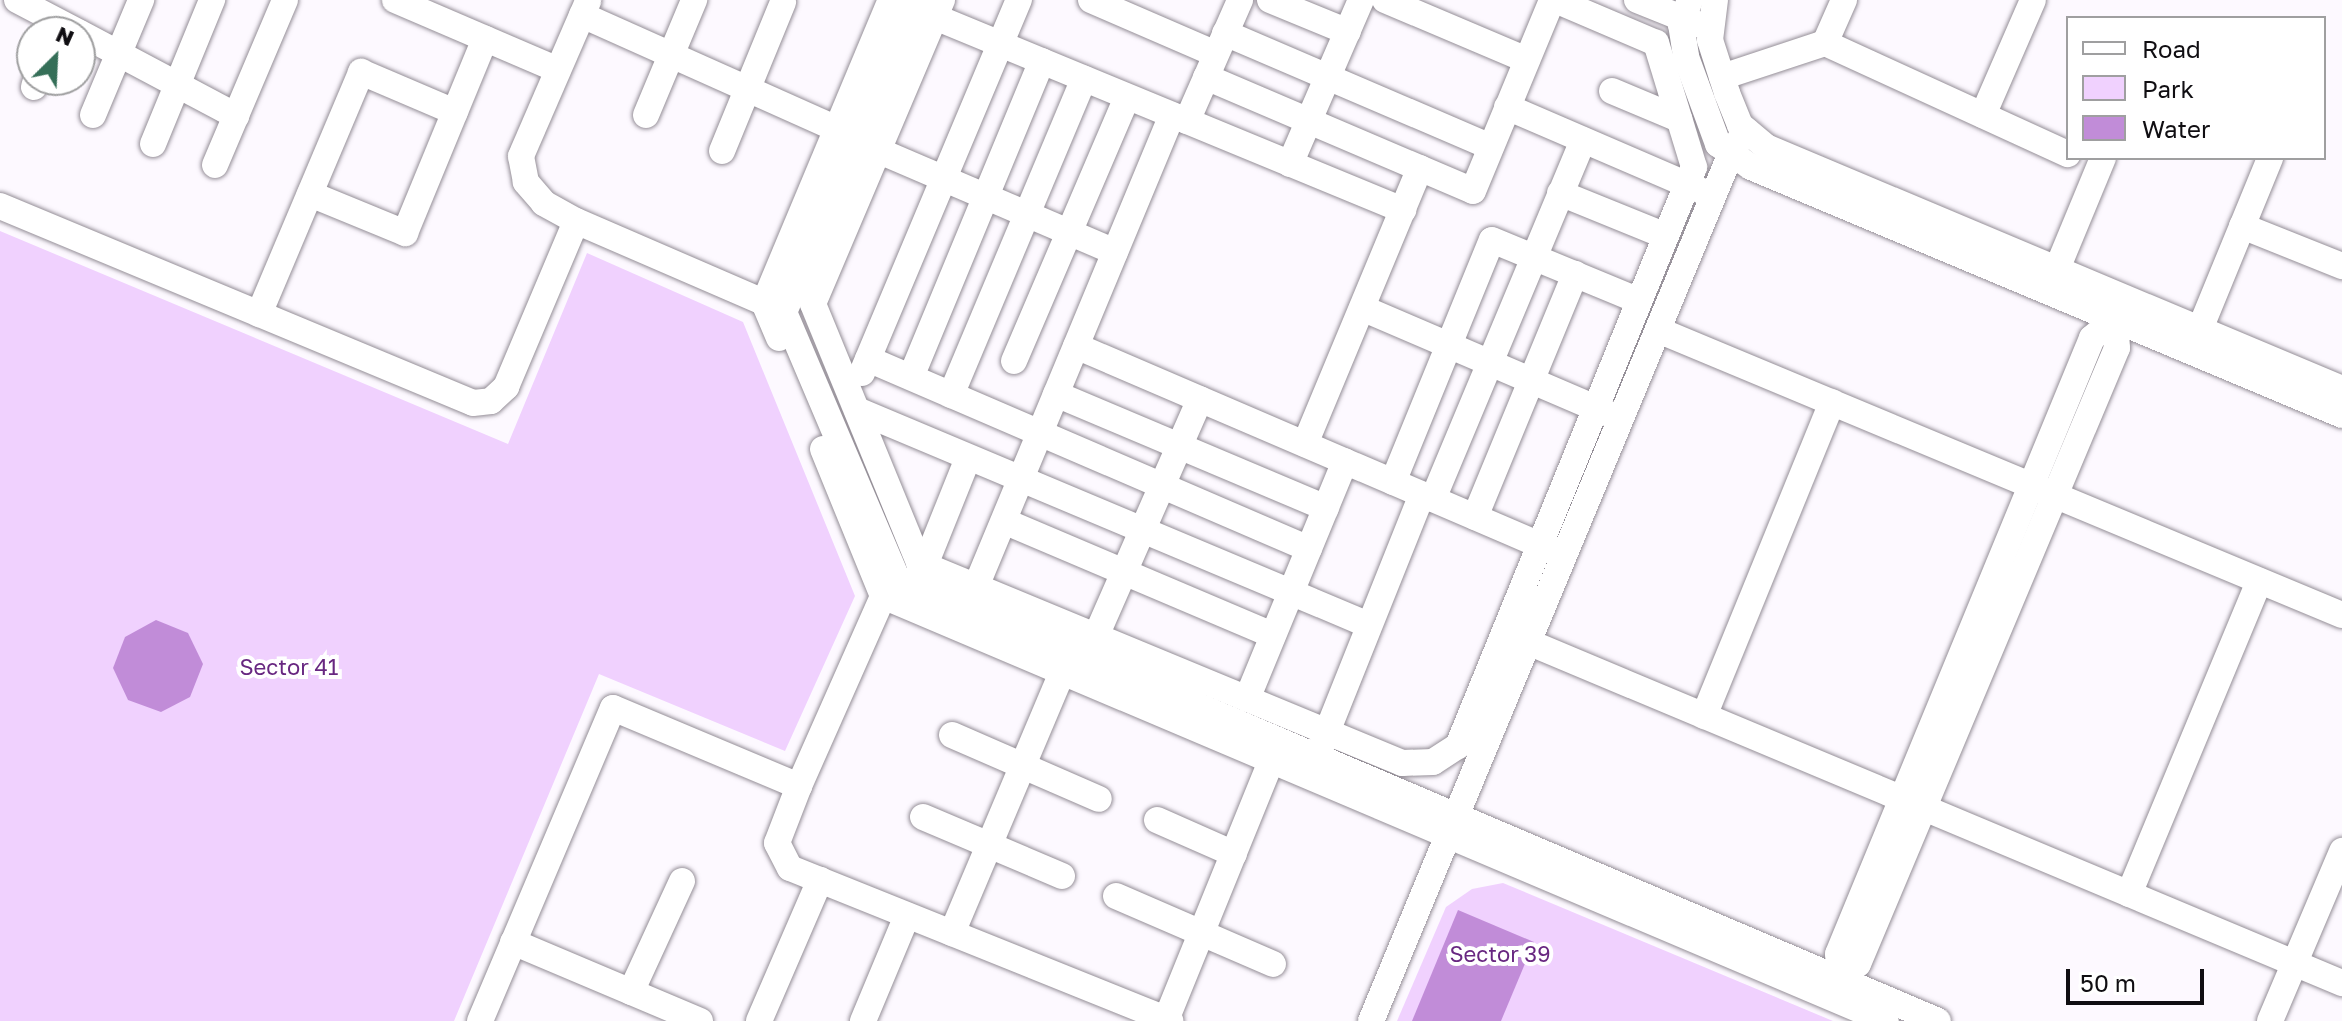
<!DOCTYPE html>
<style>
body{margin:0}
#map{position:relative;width:2342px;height:1021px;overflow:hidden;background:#fdf9ff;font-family:"Golos Text",sans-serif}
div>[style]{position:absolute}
.green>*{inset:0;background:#f0d1fe}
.water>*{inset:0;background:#c18cd8}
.roads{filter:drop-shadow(0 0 2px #948e97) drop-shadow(0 0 2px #948e97)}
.minor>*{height:26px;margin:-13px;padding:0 13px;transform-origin:13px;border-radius:13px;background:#fff}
span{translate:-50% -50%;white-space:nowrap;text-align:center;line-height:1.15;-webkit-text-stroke:8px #fff;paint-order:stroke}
.park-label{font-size:22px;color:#682781}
.legend{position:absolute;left:2066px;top:16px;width:260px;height:144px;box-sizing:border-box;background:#fff;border:2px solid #9f9fa0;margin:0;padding:10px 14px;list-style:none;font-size:24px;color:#100e12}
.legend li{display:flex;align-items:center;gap:16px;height:40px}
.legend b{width:40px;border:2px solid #9f9fa0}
.north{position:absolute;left:16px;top:16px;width:80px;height:80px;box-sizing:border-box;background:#fff;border:2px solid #9f9fa0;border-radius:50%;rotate:24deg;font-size:22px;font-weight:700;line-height:32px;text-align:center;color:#100e12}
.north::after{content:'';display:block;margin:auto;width:28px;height:36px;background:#356f58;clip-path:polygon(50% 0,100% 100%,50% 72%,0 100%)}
.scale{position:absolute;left:2066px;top:969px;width:138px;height:36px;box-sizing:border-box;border:4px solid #100e12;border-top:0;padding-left:10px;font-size:24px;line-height:28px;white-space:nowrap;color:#100e12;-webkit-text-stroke:6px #fff;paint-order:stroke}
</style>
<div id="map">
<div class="green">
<div style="clip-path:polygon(0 231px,508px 444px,587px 253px,743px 322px,855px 596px,785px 751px,599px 674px,454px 1021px,0 1021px)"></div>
<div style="clip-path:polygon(1503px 883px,1833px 1021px,1397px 1021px,1446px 907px,1472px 889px)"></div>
</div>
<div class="water">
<div style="clip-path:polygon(156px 620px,188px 633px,203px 664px,190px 697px,161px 712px,128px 700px,113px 668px,125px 637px)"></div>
<div style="clip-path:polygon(1458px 910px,1534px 942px,1501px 1021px,1412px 1021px)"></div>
</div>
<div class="roads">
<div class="minor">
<div style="left:17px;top:0;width:69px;rotate:27.7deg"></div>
<div style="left:395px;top:0;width:177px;rotate:23.2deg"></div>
<div style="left:916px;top:0;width:339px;rotate:112.9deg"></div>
<div style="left:784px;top:312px;width:289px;rotate:67deg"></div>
<div style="left:897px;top:578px;width:1131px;rotate:23.05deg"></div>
<div style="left:942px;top:0;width:330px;rotate:113deg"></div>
<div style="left:813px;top:304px;width:280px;rotate:67.7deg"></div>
<div style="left:919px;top:563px;width:523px;rotate:22.49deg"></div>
<div style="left:1402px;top:763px;width:31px;rotate:-2deg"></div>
<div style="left:1433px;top:762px;width:30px;rotate:-33deg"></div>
<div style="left:1458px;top:746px;width:625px;rotate:-67.82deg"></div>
<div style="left:1694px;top:167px;width:130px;rotate:-107deg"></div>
<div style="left:1656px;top:43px;width:110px;rotate:-156.9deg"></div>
<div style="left:1091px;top:0;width:136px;rotate:23.4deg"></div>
<div style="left:1270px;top:0;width:84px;rotate:22.3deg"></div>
<div style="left:1385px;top:0;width:154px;rotate:22.9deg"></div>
<div style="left:1637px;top:0;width:65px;rotate:21.8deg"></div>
<div style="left:1690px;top:0;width:26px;rotate:111deg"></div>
<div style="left:1681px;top:24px;width:33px;rotate:81deg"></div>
<div style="left:1686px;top:57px;width:93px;rotate:69.8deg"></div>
<div style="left:1718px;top:144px;width:40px;rotate:34.9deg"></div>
<div style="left:1751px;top:167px;width:641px;rotate:22.76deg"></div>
<div style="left:1715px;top:0;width:40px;rotate:97.1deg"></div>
<div style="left:1710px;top:40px;width:56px;rotate:72.2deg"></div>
<div style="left:1727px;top:93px;width:35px;rotate:68deg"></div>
<div style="left:1740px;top:125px;width:34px;rotate:40deg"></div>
<div style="left:1766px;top:147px;width:625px;rotate:22.79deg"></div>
<div style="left:1844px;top:0;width:47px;rotate:113.8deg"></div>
<div style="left:1825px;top:43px;width:267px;rotate:24.6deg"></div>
<div style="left:918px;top:10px;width:525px;rotate:22.41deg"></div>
<div style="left:582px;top:15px;width:279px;rotate:24.1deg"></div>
<div style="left:80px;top:33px;width:177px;rotate:28deg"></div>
<div style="left:1225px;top:33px;width:289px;rotate:23.2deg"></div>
<div style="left:1206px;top:77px;width:290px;rotate:23.1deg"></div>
<div style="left:1473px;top:191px;width:207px;rotate:-67.5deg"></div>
<div style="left:1722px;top:77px;width:108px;rotate:-18.3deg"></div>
<div style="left:34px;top:87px;width:7px;rotate:-74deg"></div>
<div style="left:1612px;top:91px;width:73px;rotate:22.7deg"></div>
<div style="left:1507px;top:107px;width:212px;rotate:23.3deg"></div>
<div style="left:93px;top:115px;width:125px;rotate:-67.3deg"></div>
<div style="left:646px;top:115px;width:125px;rotate:-67.3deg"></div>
<div style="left:1983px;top:115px;width:125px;rotate:-66.5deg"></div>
<div style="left:1187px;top:121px;width:132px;rotate:-66.3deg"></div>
<div style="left:153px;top:144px;width:156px;rotate:-67.7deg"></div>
<div style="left:863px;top:144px;width:274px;rotate:23.2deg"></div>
<div style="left:722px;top:151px;width:161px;rotate:-67.7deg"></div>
<div style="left:1290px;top:164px;width:179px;rotate:-66.6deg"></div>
<div style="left:215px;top:165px;width:179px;rotate:-67deg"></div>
<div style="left:1560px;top:193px;width:114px;rotate:22.1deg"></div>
<div style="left:310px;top:194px;width:103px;rotate:22.3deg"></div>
<div style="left:405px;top:233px;width:210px;rotate:-67.6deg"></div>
<div style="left:0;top:206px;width:512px;rotate:22.61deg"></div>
<div style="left:473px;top:403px;width:18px;rotate:-6deg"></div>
<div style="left:491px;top:401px;width:21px;rotate:-43deg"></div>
<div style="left:506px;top:387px;width:180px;rotate:-67.1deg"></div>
<div style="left:576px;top:221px;width:221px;rotate:23.4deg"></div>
<div style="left:576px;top:221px;width:37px;rotate:-151deg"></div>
<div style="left:544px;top:203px;width:28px;rotate:-131deg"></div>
<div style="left:526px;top:182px;width:26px;rotate:-101deg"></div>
<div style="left:521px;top:156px;width:169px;rotate:-66.6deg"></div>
<div style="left:2242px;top:226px;width:108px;rotate:21.8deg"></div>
<div style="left:2057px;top:269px;width:120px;rotate:-67.5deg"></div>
<div style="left:1362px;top:308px;width:269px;rotate:23.2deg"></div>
<div style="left:259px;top:314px;width:263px;rotate:-67.1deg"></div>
<div style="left:361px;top:72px;width:102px;rotate:23.1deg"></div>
<div style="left:2200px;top:329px;width:185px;rotate:-67.7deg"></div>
<div style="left:1658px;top:330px;width:741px;rotate:22.62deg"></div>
<div style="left:779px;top:338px;width:38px;rotate:-113deg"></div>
<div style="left:764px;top:303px;width:329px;rotate:-67.3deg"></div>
<div style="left:1076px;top:346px;width:520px;rotate:23.21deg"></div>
<div style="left:868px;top:359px;width:480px;rotate:23.3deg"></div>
<div style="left:1014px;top:361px;width:287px;rotate:-66.8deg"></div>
<div style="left:862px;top:373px;width:405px;rotate:-67.2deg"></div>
<div style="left:911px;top:377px;width:342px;rotate:-67.5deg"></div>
<div style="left:1056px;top:394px;width:293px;rotate:22.9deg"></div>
<div style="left:951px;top:395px;width:343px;rotate:-67.2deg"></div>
<div style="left:857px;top:410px;width:555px;rotate:22.78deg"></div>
<div style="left:1305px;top:444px;width:299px;rotate:-67.4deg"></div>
<div style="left:823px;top:449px;width:159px;rotate:67.8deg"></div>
<div style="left:883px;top:596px;width:1089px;rotate:22.96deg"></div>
<div style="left:1393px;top:482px;width:261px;rotate:-67.8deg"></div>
<div style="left:1492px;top:240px;width:159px;rotate:22.5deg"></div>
<div style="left:1433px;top:499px;width:389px;rotate:-67.3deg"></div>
<div style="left:1475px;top:517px;width:263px;rotate:-67.6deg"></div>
<div style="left:1004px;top:521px;width:292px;rotate:23deg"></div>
<div style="left:925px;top:565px;width:115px;rotate:-68.1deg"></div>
<div style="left:970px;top:601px;width:526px;rotate:-67.43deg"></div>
<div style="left:1528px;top:642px;width:883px;rotate:22.73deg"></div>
<div style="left:1089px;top:652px;width:276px;rotate:-66.3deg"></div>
<div style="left:1247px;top:699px;width:257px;rotate:-67.6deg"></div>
<div style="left:1704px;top:716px;width:339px;rotate:-67.8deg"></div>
<div style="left:952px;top:735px;width:160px;rotate:23.5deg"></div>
<div style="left:1321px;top:747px;width:272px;rotate:-68.2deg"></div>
<div style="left:799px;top:786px;width:61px;rotate:111.1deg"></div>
<div style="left:777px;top:843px;width:28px;rotate:63deg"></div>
<div style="left:790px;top:868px;width:410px;rotate:21.9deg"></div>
<div style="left:923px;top:817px;width:151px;rotate:23deg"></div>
<div style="left:1157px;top:820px;width:84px;rotate:23.8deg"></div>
<div style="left:2129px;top:894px;width:339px;rotate:-67.4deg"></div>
<div style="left:1116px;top:896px;width:171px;rotate:23.4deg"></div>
<div style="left:952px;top:933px;width:283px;rotate:-67.1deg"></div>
<div style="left:513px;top:942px;width:203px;rotate:22.9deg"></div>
<div style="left:1840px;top:980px;width:26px;rotate:-94deg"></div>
<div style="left:1838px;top:954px;width:666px;rotate:-67.59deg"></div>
<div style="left:2092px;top:338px;width:30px;rotate:-40deg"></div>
<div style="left:1840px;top:980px;width:24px;rotate:-42deg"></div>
<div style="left:1858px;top:964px;width:668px;rotate:-67.2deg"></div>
<div style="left:2117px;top:348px;width:29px;rotate:-94deg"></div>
<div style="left:631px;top:992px;width:122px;rotate:-65.3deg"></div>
<div style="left:1166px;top:1020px;width:279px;rotate:-67.9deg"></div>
<div style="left:480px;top:1021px;width:340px;rotate:-67deg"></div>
<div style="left:613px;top:708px;width:202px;rotate:22.8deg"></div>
<div style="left:799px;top:786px;width:208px;rotate:-66.1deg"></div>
<div style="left:883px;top:596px;width:16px;rotate:-50deg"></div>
<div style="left:759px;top:1021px;width:154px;rotate:-66.6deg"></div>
<div style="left:863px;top:1021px;width:114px;rotate:-67.3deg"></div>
<div style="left:1371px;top:1021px;width:940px;rotate:-67.47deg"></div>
<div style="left:1731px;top:153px;width:27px;rotate:-57deg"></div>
<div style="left:2270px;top:1021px;width:185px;rotate:-67deg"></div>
</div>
</div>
<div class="park-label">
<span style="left:289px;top:667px">Sector 41</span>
<span style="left:1500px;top:954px">Sector 39</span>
</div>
<ul class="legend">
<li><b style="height:10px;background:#fff"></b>Road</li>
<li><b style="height:22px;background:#f0d1fe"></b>Park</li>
<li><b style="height:22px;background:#c18cd8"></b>Water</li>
</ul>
<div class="north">N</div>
<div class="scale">50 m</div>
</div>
